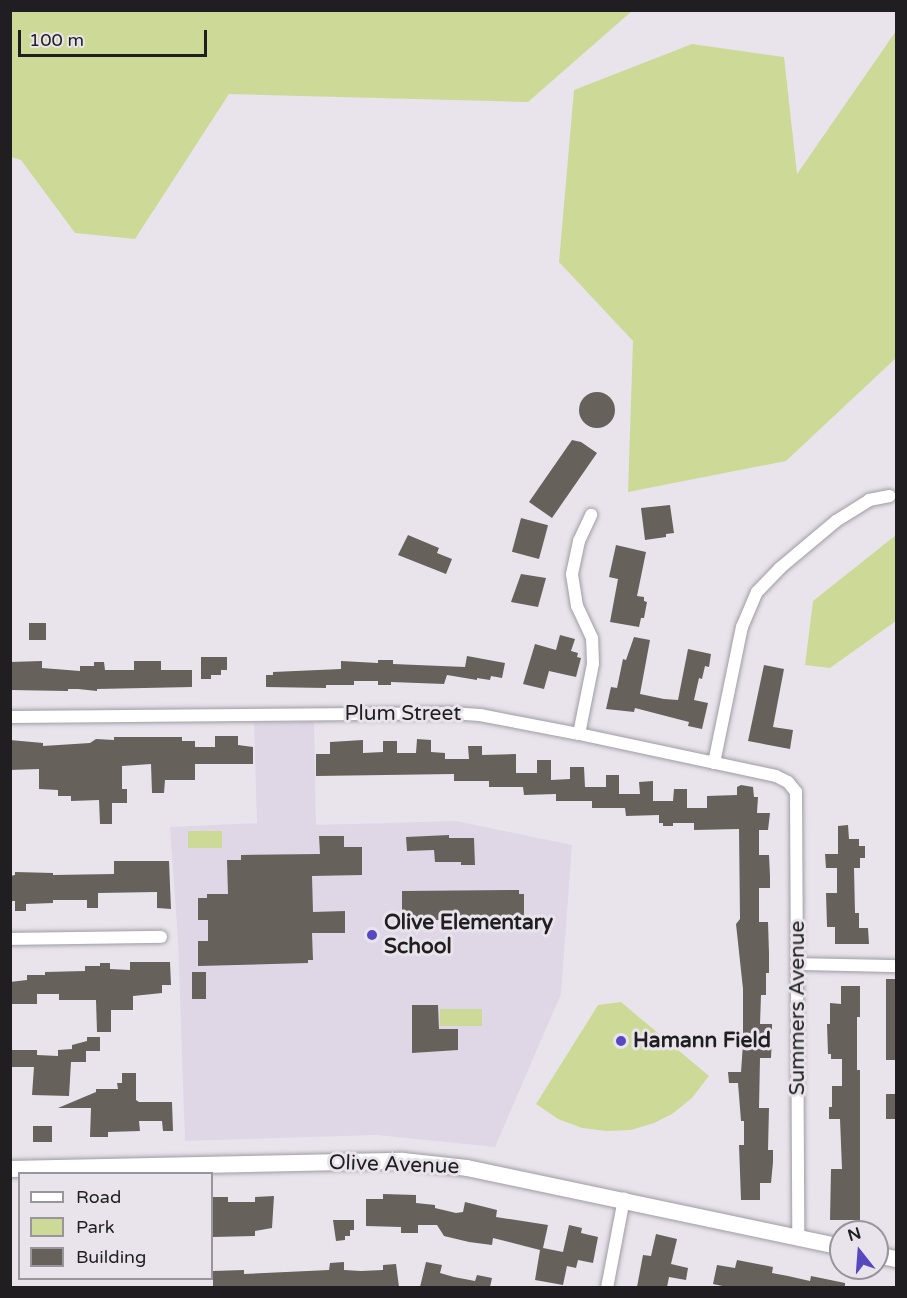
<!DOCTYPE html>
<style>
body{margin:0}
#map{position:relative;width:907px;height:1298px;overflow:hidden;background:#e9e4ec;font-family:"Varela Round",sans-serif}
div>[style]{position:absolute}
.built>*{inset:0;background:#dfd7e6}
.green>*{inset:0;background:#cdda97;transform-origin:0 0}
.building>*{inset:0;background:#66615b;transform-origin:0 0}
.round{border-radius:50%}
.roads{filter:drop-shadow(0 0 2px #a09ca3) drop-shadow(0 0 2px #a09ca3)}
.street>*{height:12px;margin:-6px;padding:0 6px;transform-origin:6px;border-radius:6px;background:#fff}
.secondary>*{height:16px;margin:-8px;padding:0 8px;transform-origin:8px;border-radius:8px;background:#fff}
.dots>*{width:16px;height:16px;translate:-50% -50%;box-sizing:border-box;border:3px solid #e9e4ec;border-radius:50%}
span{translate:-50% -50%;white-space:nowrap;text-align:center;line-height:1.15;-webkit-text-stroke:6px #e9e4ec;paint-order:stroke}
.street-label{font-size:21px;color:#201e21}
.poi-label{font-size:21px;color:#201e21;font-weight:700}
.left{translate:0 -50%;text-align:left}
.frame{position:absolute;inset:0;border:12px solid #201e21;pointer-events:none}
.legend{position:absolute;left:18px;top:1172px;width:195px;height:108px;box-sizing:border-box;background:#e9e4ec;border:2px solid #99959b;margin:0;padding:8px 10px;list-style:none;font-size:18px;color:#201e21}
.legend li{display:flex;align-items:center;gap:12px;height:30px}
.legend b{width:30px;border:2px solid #99959b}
.north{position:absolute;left:829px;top:1220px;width:60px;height:60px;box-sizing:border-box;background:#e9e4ec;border:2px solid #99959b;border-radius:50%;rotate:343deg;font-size:16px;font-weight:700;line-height:24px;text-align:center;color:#201e21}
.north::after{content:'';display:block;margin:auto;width:21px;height:27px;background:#5848c0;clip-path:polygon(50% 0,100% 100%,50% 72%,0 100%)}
.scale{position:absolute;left:18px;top:30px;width:189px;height:27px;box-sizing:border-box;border:3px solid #201e21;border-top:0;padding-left:8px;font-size:18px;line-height:21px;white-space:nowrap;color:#201e21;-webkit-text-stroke:4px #e9e4ec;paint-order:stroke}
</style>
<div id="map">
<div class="built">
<div style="clip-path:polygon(314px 722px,316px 825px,456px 821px,572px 845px,561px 994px,495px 1147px,377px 1135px,185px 1141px,178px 941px,170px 827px,257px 823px,254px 723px)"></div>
</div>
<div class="green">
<div style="clip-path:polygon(11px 10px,632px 10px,632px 11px,528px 102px,229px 94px,135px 239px,75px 233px,21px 160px,11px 157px)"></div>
<div style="clip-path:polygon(896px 31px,896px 358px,786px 461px,628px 492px,633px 341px,559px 262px,574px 90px,692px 44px,784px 57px,797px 174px)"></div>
<div style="clip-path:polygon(896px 535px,896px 621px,830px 668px,805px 665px,813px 601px)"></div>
<div style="left:222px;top:831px;width:17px;height:34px;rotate:90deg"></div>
<div style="clip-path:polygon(621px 1002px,709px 1076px,692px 1098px,672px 1114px,654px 1123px,631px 1130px,606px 1131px,582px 1128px,558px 1119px,536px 1104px,598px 1005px)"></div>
<div style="left:482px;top:1009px;width:17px;height:42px;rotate:90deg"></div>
</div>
<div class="building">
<div class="round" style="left:579px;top:392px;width:36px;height:36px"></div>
<div style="clip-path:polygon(572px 440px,581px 442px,597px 453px,552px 518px,529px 502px)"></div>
<div style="clip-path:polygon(670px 505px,674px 533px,666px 534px,666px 537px,645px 540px,641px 508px)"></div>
<div style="left:521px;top:518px;width:28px;height:35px;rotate:15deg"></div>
<div style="clip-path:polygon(408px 535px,439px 548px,437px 553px,452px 559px,446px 574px,398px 555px)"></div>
<div style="clip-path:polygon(616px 545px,646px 552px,637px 596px,644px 597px,644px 601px,647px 602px,644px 618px,641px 618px,639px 627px,610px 622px,618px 579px,609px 577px)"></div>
<div style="clip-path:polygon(521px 574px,546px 578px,538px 607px,511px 602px)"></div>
<div style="left:29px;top:623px;width:17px;height:17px"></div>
<div style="clip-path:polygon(560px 635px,575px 639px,571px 651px,578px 653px,577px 657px,581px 658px,576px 677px,549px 671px,544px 689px,523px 684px,535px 644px,556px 650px)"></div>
<div style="clip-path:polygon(634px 637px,650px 640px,640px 694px,664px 699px,678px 700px,688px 649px,711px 654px,709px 667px,705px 666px,702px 679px,699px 678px,694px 700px,708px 703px,702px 729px,688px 726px,689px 722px,635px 708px,634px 712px,606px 709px,611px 687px,617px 688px,623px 659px,626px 660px)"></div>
<div style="clip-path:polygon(467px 656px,505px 663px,502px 678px,491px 676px,490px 680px,477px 678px,477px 680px,447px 675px,444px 684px,391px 682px,391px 685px,378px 685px,378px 681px,354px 681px,354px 685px,326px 685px,326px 688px,266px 687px,266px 675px,273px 675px,273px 672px,341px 669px,341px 661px,378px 663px,378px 660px,393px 660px,393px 664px,465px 667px)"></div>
<div style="clip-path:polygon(201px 657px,227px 657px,227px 670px,221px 670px,221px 675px,211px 675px,211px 679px,201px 679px)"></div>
<div style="clip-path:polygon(42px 661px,42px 668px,80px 671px,80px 666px,94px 666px,94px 662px,104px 662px,105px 670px,134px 670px,134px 661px,161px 661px,161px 670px,192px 670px,192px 687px,97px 689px,97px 691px,78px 689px,68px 689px,68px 691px,10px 690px,10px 662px)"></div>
<div style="clip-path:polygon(764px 665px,784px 669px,773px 727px,793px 730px,790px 749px,748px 741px)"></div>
<div style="clip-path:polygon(215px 736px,238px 736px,238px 745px,253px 747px,253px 764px,195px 764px,195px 780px,165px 780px,164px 793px,152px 793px,151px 764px,122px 766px,122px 789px,127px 789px,127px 803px,112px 803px,112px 824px,100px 824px,99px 800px,71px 801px,71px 796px,58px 796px,58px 790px,39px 789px,39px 769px,10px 770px,10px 740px,43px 743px,43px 746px,90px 743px,96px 739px,114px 740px,114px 737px,182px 737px,182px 741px,195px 741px,195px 747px,215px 747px)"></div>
<div style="clip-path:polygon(417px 739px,431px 740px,431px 752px,445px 753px,445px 759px,469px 759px,468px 746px,482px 746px,482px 755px,516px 754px,516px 773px,537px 773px,537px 760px,551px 760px,551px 780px,570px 779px,570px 767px,584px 767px,585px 787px,606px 787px,606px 775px,619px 775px,619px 794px,640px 794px,639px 782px,653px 781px,653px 801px,673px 801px,674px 789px,687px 789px,687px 808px,707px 808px,707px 796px,737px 795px,737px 787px,741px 785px,753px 787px,754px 797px,758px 797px,757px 813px,770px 813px,768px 830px,759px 830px,759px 855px,769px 855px,770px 876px,770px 888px,759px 888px,759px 922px,768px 922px,769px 953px,769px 973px,766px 973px,766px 995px,761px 995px,760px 1024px,772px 1024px,772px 1036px,771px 1058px,760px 1058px,759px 1108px,769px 1108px,768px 1150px,773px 1150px,773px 1162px,771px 1183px,760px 1183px,760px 1200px,741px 1200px,739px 1145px,744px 1145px,744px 1121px,741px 1121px,738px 1083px,729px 1083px,728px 1072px,741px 1072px,743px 1044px,743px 989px,736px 924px,740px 919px,739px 829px,694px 830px,694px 823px,673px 823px,673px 826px,663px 826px,663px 823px,659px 823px,659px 815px,626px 816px,625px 808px,592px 808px,592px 801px,556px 801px,556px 794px,524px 795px,523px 787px,489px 787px,489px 781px,454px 781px,454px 774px,316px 776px,316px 754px,330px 754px,330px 742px,363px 740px,363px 753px,383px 752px,383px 741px,397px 741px,397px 753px,416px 753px)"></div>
<div style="clip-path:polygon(848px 825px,849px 839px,859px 839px,859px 846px,865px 846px,865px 858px,860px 858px,860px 868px,854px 868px,855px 913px,859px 913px,859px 928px,868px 928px,869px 944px,835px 944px,835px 927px,827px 927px,826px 893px,837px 893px,837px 868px,826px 868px,825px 854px,838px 854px,838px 826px)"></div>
<div style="clip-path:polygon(449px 835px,449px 838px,474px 838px,475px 865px,461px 865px,461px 862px,435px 862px,434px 850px,407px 851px,406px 837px)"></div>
<div style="clip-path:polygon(319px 836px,344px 836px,344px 847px,362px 847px,362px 875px,312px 876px,313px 912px,345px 911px,345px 933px,312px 933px,313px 960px,308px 960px,308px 963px,198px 966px,198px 941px,208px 941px,208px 920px,198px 920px,198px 898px,207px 898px,207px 894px,228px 894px,227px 860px,241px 860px,241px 855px,320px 854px)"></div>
<div style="clip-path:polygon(114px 861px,169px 861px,171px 909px,157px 908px,157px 892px,98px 893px,98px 908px,87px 908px,87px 900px,53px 900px,53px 903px,26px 904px,26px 911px,15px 911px,15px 901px,10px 901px,10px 876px,15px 875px,15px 872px,53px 873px,53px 875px,114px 874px)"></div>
<div style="clip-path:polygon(519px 890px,519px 894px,524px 894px,524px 920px,408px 920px,408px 913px,402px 913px,402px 891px)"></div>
<div style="clip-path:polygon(130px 962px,170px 962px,171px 985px,162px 985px,162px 993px,133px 996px,133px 1010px,111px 1010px,111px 1032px,97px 1032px,96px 1000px,59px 1000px,59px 994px,37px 994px,37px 1004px,10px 1004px,10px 982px,27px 980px,27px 975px,45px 975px,45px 972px,85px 971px,85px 966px,100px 966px,100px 963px,110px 963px,110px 969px,130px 970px)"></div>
<div style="left:192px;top:972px;width:14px;height:27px"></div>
<div style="left:886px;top:979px;width:11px;height:81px"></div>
<div style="clip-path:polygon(841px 986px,860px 986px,860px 1017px,857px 1017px,857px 1070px,860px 1070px,860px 1220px,830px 1220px,831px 1169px,842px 1169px,840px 1119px,829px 1119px,829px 1107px,832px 1107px,832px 1086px,842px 1086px,842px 1059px,831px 1059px,831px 1054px,828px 1054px,827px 1024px,830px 1024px,830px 1003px,841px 1004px)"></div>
<div style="clip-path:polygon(412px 1005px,438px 1005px,439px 1029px,458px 1029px,458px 1050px,412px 1053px)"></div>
<div style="clip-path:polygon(87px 1037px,100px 1037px,100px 1051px,86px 1051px,86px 1062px,71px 1062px,69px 1096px,32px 1095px,34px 1067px,12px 1067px,12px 1050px,37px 1050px,37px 1055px,58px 1056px,58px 1050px,72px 1049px,72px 1045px,87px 1041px)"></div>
<div style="clip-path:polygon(122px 1073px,136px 1073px,136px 1100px,139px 1102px,172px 1102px,173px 1131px,163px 1131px,162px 1121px,139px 1121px,140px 1131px,108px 1132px,108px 1137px,90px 1137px,91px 1108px,58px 1108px,96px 1092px,96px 1089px,118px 1089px,117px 1083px,122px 1083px)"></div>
<div style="left:886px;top:1094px;width:11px;height:25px"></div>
<div style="left:52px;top:1126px;width:16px;height:19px;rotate:90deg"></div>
<div style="clip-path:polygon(383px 1194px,416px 1195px,416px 1203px,435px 1205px,435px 1208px,456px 1213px,463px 1212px,465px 1202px,497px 1210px,496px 1217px,548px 1225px,543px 1248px,563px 1252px,569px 1225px,582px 1228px,581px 1233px,598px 1237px,593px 1263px,578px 1260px,576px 1268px,567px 1266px,563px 1285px,535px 1280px,540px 1250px,493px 1238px,492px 1245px,469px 1242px,444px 1236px,437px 1225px,418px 1225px,418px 1233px,401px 1233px,401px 1227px,366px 1226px,366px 1199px,383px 1199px)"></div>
<div style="clip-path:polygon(274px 1196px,272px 1228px,255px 1231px,255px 1236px,213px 1237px,213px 1197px,228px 1197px,228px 1202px,255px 1202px,255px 1197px)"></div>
<div style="clip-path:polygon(333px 1220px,354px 1220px,354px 1230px,350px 1230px,350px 1236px,345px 1236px,345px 1240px,336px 1241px)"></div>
<div style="clip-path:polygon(656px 1234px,677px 1239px,671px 1264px,688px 1268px,686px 1280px,669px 1277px,667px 1287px,637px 1287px,643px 1255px,651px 1256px)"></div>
<div style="clip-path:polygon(737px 1260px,773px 1267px,772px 1273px,788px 1276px,810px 1281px,811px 1276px,845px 1283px,845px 1287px,727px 1287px,713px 1284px,717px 1265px,735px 1268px)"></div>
<div style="clip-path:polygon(344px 1262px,344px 1270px,361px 1271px,383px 1270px,383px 1265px,396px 1264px,399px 1287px,213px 1287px,213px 1271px,244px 1270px,244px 1274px,329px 1270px,330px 1263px)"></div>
<div style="clip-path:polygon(426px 1262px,442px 1265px,440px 1273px,454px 1277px,475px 1281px,477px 1275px,492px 1278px,490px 1287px,420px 1287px)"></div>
</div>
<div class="roads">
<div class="street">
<div style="left:10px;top:717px;width:440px;rotate:-0.5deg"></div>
<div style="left:450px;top:713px;width:30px;rotate:4deg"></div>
<div style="left:480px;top:715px;width:101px;rotate:10.9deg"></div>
<div style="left:579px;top:734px;width:201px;rotate:12deg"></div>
<div style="left:776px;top:776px;width:13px;rotate:27deg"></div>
<div style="left:788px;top:782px;width:13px;rotate:51deg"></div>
<div style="left:796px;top:792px;width:445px;rotate:89.7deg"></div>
<div style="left:579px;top:734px;width:71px;rotate:-78.7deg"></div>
<div style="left:593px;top:664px;width:26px;rotate:-92deg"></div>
<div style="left:592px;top:638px;width:35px;rotate:-115deg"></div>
<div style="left:577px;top:606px;width:32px;rotate:-99deg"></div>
<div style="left:572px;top:574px;width:34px;rotate:-78deg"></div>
<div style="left:579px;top:541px;width:29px;rotate:-65deg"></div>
<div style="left:714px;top:763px;width:139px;rotate:-78.4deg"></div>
<div style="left:742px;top:627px;width:38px;rotate:-67deg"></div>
<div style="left:757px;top:592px;width:33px;rotate:-46deg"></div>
<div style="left:780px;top:568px;width:73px;rotate:-40deg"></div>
<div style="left:836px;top:521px;width:39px;rotate:-32deg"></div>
<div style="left:869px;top:500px;width:21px;rotate:-11deg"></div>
<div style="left:10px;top:939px;width:151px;rotate:-0.8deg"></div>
<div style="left:799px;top:964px;width:97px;rotate:1.2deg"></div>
<div style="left:607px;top:1288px;width:91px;rotate:-79.2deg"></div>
</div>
<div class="secondary">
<div style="left:10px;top:1169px;width:393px;rotate:-1.2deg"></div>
<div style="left:403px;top:1161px;width:64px;rotate:6.2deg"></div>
<div style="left:467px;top:1168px;width:382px;rotate:11.9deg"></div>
<div style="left:877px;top:1255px;width:19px;rotate:12deg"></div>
</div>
</div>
<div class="dots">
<div style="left:372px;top:935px;background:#5848c0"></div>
<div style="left:621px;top:1041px;background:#5848c0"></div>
</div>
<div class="street-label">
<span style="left:403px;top:714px">Plum Street</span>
<span style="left:798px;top:1008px;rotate:-90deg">Summers Avenue</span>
<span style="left:394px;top:1165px;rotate:2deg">Olive Avenue</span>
</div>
<div class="poi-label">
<span class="left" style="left:384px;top:935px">Olive Elementary<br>School</span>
<span class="left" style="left:633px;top:1041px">Hamann Field</span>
</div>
<div class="frame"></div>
<ul class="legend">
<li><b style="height:8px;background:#fff"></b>Road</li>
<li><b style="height:16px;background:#cdda97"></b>Park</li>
<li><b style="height:16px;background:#66615b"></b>Building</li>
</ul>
<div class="north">N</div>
<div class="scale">100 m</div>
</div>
